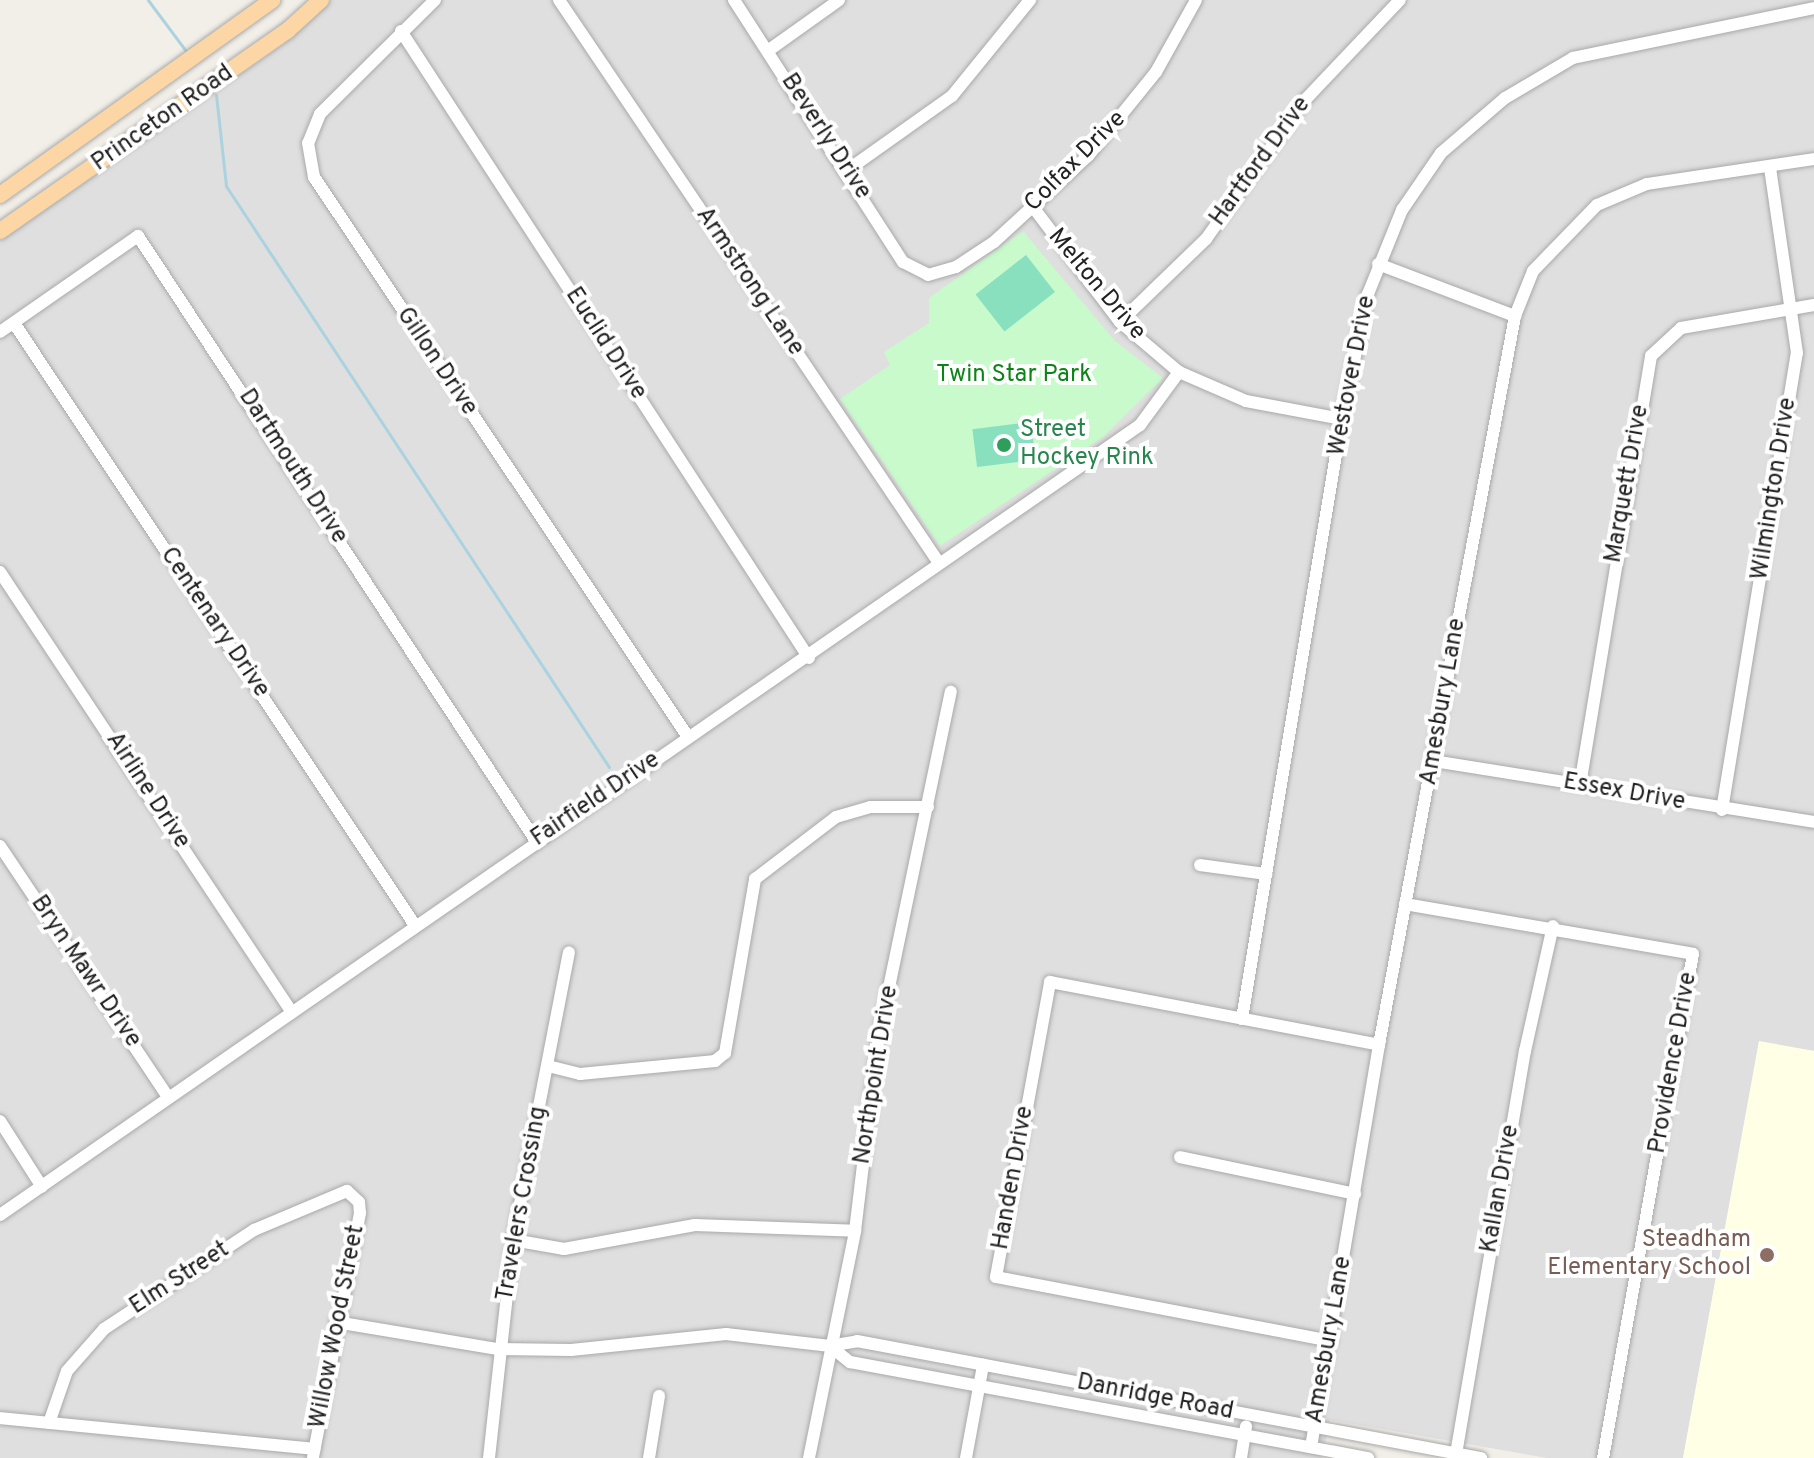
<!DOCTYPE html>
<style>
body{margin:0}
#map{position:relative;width:1814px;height:1458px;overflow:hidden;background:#f2efe9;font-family:Overpass,sans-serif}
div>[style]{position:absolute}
.residential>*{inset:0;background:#e0dfdf}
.education>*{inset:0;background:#ffffe5}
.park>*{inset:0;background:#c8facc}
.pitch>*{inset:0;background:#88e0be;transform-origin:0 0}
.stream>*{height:3px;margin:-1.5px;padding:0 1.5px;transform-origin:1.5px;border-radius:1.5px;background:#aad3df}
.roads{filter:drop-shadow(0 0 2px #a9a9a9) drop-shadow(0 0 2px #a9a9a9)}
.minor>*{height:12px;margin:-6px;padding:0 6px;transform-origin:6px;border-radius:6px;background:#fff}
.major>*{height:16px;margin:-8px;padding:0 8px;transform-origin:8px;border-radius:8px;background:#fcd6a4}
.dots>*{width:22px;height:22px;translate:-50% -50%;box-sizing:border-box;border:4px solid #fff;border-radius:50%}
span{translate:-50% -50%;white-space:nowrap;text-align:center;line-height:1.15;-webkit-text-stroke:8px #fff;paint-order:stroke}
.street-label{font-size:24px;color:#222}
.park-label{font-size:24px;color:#0c8416}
.leisure-label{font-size:24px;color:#27864d}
.left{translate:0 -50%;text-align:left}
.education-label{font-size:24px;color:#785e54}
.right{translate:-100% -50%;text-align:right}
</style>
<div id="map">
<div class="residential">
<div style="clip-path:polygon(331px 0,1814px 0,1814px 1051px,1759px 1042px,1683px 1458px,1547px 1458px,1330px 1420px,1322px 1458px,0 1458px,0 241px,284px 44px)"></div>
</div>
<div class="education">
<div style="clip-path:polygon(1759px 1041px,1814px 1051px,1814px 1458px,1683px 1458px)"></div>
</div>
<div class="park">
<div style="clip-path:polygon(1023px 231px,1115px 341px,1163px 378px,1103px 437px,940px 546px,840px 399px,890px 365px,884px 352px,929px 323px,929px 298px)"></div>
</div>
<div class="pitch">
<div style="left:1026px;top:255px;width:47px;height:64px;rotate:52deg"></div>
<div style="left:1031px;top:422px;width:38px;height:59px;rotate:83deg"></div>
</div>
<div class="stream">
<div style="left:148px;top:0;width:64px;rotate:53.3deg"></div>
<div style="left:216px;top:95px;width:92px;rotate:83.7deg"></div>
<div style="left:226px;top:186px;width:696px;rotate:56.61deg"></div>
</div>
<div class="roads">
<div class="minor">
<div style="left:435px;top:0;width:162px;rotate:135.3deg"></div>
<div style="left:320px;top:114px;width:31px;rotate:112deg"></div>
<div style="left:308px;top:143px;width:35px;rotate:80deg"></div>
<div style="left:314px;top:177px;width:673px;rotate:56.26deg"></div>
<div style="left:559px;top:0;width:679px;rotate:55.98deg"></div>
<div style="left:734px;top:0;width:312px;rotate:57.2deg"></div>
<div style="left:903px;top:262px;width:28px;rotate:27deg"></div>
<div style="left:928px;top:275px;width:29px;rotate:-16deg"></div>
<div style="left:956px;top:267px;width:45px;rotate:-33.3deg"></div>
<div style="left:994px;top:242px;width:127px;rotate:-42.5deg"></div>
<div style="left:1088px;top:156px;width:108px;rotate:-51deg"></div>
<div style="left:1156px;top:72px;width:82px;rotate:-60.9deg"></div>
<div style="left:401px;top:31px;width:748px;rotate:56.95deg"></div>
<div style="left:769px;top:50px;width:86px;rotate:-35.5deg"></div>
<div style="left:845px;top:172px;width:131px;rotate:-35.4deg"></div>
<div style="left:952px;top:96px;width:124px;rotate:-50.9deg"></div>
<div style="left:1033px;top:207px;width:144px;rotate:52.9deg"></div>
<div style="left:1120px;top:322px;width:77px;rotate:40.3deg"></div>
<div style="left:1179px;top:372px;width:73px;rotate:23.4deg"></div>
<div style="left:1246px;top:401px;width:98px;rotate:10.6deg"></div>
<div style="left:1378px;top:264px;width:147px;rotate:20.8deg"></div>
<div style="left:1120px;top:322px;width:120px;rotate:-44deg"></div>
<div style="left:1206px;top:239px;width:169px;rotate:-54.6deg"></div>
<div style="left:1304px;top:101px;width:139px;rotate:-46.5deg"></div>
<div style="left:14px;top:323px;width:722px;rotate:56.35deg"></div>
<div style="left:0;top:332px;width:168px;rotate:-34.8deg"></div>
<div style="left:138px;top:236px;width:724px;rotate:56.66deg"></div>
<div style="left:0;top:572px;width:527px;rotate:56.46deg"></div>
<div style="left:1434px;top:761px;width:385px;rotate:9.1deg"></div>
<div style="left:1580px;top:785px;width:435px;rotate:-80.6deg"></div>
<div style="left:1651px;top:356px;width:41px;rotate:-43deg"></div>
<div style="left:1681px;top:328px;width:135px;rotate:-9.8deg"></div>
<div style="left:1722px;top:810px;width:463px;rotate:-80.7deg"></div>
<div style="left:1797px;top:353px;width:188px;rotate:-98.3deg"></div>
<div style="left:0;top:846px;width:303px;rotate:56.2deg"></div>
<div style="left:1200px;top:865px;width:67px;rotate:7.8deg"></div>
<div style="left:1405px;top:904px;width:292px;rotate:9.8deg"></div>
<div style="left:1693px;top:954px;width:512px;rotate:100.12deg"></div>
<div style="left:1242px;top:1019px;width:608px;rotate:-80.54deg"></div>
<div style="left:1342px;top:419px;width:128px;rotate:-78.3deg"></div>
<div style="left:1368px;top:294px;width:91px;rotate:-68deg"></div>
<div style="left:1402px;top:210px;width:69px;rotate:-55.6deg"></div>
<div style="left:1441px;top:153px;width:84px;rotate:-40.7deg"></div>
<div style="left:1505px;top:98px;width:79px;rotate:-30.5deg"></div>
<div style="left:1573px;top:58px;width:246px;rotate:-11.7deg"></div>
<div style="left:548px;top:1066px;width:33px;rotate:14deg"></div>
<div style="left:580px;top:1074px;width:136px;rotate:-5.5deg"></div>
<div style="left:715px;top:1061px;width:13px;rotate:-39deg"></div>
<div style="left:725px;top:1053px;width:177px;rotate:-80.2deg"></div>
<div style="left:755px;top:879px;width:102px;rotate:-37.4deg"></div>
<div style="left:836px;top:817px;width:35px;rotate:-16deg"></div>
<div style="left:870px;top:807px;width:58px"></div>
<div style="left:0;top:1121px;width:78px;rotate:57.5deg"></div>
<div style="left:1180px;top:1157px;width:179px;rotate:11.9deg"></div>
<div style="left:0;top:1215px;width:1387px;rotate:-34.72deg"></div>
<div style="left:1140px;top:425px;width:66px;rotate:-53.7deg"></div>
<div style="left:513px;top:1240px;width:52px;rotate:10deg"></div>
<div style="left:564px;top:1249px;width:133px;rotate:-10.4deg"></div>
<div style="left:695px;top:1225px;width:160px;rotate:2.1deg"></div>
<div style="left:336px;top:1322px;width:164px;rotate:9.5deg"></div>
<div style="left:498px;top:1349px;width:73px;rotate:0.8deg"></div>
<div style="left:571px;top:1350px;width:156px;rotate:-5.9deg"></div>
<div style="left:726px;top:1334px;width:105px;rotate:6.6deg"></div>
<div style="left:830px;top:1346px;width:27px;rotate:-10deg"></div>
<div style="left:857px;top:1341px;width:635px;rotate:10.62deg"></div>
<div style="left:1331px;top:1341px;width:341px;rotate:-169.2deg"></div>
<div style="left:996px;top:1277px;width:300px;rotate:-79.6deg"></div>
<div style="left:1050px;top:982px;width:335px;rotate:10.8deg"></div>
<div style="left:830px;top:1346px;width:26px;rotate:39deg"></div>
<div style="left:850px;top:1362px;width:527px;rotate:10.5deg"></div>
<div style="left:0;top:1418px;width:316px;rotate:5.6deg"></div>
<div style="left:49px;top:1423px;width:55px;rotate:-70.9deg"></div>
<div style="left:67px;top:1371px;width:56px;rotate:-48.6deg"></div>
<div style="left:104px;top:1329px;width:180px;rotate:-33.4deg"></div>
<div style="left:254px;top:1230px;width:101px;rotate:-22.8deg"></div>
<div style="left:347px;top:1191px;width:16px;rotate:43deg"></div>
<div style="left:359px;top:1202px;width:11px;rotate:85deg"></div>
<div style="left:360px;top:1213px;width:249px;rotate:100.9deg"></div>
<div style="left:1311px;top:1447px;width:408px;rotate:-80.4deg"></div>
<div style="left:1379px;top:1045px;width:742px;rotate:-79.43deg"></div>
<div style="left:1515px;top:316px;width:48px;rotate:-68.2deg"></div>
<div style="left:1533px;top:271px;width:92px;rotate:-45.9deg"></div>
<div style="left:1597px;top:205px;width:54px;rotate:-22.8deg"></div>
<div style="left:1647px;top:184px;width:169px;rotate:-8.5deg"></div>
<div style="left:1456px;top:1454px;width:409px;rotate:-80.3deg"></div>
<div style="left:1525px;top:1051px;width:128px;rotate:-77.4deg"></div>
<div style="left:489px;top:1458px;width:219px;rotate:-83.7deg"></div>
<div style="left:513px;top:1240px;width:293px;rotate:-79deg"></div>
<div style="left:649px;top:1458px;width:63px;rotate:-80.8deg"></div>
<div style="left:809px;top:1458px;width:232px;rotate:-78.5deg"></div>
<div style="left:855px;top:1231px;width:192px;rotate:-83.1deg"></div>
<div style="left:878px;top:1040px;width:356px;rotate:-78.2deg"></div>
<div style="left:966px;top:1458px;width:95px;rotate:-79.6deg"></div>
<div style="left:1241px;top:1458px;width:32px;rotate:-81deg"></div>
</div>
<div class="major">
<div style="left:0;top:195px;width:335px;rotate:-35.6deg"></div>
<div style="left:0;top:231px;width:350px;rotate:-34.9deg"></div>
<div style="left:287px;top:31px;width:46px;rotate:-42.4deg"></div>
</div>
</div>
<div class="dots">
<div style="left:1004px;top:445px;background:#2e9e5b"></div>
<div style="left:1767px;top:1255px;background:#8d6e63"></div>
</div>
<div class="street-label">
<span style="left:163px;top:119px;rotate:-35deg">Princeton Road</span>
<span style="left:825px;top:137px;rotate:57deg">Beverly Drive</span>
<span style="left:1076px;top:162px;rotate:-45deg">Colfax Drive</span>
<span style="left:1261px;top:162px;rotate:-54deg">Hartford Drive</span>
<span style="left:749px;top:282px;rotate:56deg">Armstrong Lane</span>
<span style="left:1096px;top:285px;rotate:50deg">Melton Drive</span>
<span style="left:605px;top:344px;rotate:57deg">Euclid Drive</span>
<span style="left:436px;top:362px;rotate:56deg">Gillon Drive</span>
<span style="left:1353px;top:376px;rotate:-79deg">Westover Drive</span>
<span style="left:292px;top:467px;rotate:57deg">Dartmouth Drive</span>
<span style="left:1628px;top:484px;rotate:-80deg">Marquett Drive</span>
<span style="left:1775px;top:489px;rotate:-81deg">Wilmington Drive</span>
<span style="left:214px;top:623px;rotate:56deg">Centenary Drive</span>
<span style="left:1444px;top:702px;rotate:-80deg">Amesbury Lane</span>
<span style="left:147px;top:791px;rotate:57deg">Airline Drive</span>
<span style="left:1624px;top:793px;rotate:10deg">Essex Drive</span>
<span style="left:596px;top:800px;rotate:-34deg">Fairfield Drive</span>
<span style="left:85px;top:972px;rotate:56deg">Bryn Mawr Drive</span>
<span style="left:1674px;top:1063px;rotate:-80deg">Providence Drive</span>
<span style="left:877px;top:1075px;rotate:-81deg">Northpoint Drive</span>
<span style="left:1014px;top:1178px;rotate:-80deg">Handen Drive</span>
<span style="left:1501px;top:1189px;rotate:-80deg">Kallan Drive</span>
<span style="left:523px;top:1204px;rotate:-80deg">Travelers Crossing</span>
<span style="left:180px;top:1279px;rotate:-33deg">Elm Street</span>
<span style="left:338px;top:1327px;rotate:-79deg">Willow Wood Street</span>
<span style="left:1330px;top:1340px;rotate:-80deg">Amesbury Lane</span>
<span style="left:1155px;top:1398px;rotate:11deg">Danridge Road</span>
</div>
<div class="park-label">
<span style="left:1014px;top:376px">Twin Star Park</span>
</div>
<div class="leisure-label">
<span class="left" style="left:1020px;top:445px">Street<br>Hockey Rink</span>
</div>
<div class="education-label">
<span class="right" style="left:1751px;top:1255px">Steadham<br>Elementary School</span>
</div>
</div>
